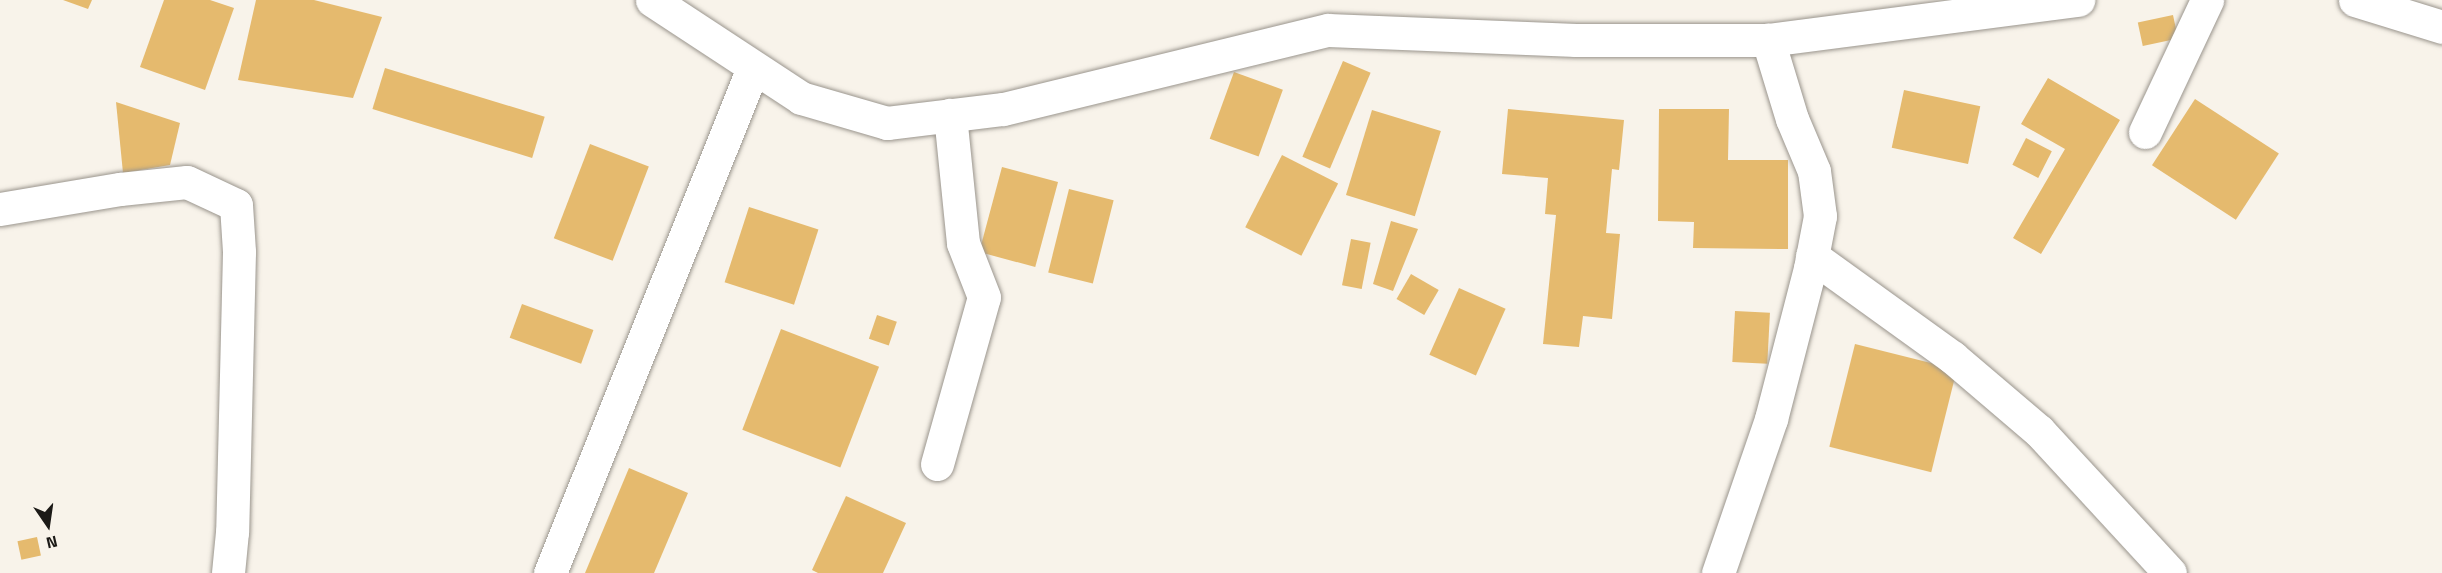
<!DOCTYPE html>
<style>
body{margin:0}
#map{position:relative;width:2442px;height:573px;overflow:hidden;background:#f8f3ea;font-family:"Titillium Web",sans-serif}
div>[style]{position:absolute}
.building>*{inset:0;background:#e5ba6e;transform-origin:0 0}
.roads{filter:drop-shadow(0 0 2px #9a958d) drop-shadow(0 0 2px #9a958d)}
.minor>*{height:33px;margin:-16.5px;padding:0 16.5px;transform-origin:16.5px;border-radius:16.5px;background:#fff}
span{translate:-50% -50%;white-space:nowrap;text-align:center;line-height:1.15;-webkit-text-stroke:4.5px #f8f3ea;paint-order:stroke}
.north{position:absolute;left:18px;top:495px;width:60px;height:60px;-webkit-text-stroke:4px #f8f3ea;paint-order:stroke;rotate:167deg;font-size:16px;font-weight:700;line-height:24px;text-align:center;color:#1c1a17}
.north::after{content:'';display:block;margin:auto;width:21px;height:27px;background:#1c1a17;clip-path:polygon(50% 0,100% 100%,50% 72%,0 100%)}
</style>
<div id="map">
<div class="building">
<div style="clip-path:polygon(63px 0,92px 0,88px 9px)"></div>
<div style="clip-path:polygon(164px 0,210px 0,234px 8px,205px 90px,140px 67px)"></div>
<div style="clip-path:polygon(256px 0,314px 0,382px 17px,353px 98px,238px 80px)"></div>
<div style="left:2173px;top:15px;width:24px;height:36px;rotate:78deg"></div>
<div style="left:1343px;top:61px;width:30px;height:104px;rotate:23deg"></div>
<div style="left:385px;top:68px;width:167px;height:43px;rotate:17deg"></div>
<div style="left:1234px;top:72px;width:52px;height:71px;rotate:20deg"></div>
<div style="clip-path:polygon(2048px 78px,2120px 120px,2041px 254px,2013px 238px,2065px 149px,2021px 124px)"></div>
<div style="left:1904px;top:90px;width:78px;height:59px;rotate:12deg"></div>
<div style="left:2195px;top:99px;width:100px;height:79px;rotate:33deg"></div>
<div style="clip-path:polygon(116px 102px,180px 123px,170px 165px,123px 173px)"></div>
<div style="clip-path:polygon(1508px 109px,1624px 120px,1619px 170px,1612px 169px,1606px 233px,1620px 234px,1612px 319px,1583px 316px,1579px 347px,1543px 344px,1556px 215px,1545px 214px,1548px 178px,1502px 174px)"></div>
<div style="clip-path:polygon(1659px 109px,1729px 109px,1728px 160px,1788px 160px,1788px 249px,1693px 248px,1694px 222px,1658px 221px)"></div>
<div style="left:1372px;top:110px;width:72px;height:89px;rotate:17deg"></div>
<div style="left:2026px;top:138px;width:29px;height:30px;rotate:27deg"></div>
<div style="left:590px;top:144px;width:63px;height:101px;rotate:21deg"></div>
<div style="left:1282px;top:155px;width:63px;height:81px;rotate:27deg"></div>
<div style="left:1002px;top:167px;width:58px;height:88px;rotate:15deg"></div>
<div style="left:1069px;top:189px;width:46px;height:86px;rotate:14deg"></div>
<div style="left:749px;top:207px;width:73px;height:79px;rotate:18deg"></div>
<div style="clip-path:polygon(1391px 221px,1418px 229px,1393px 291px,1373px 284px)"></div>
<div style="left:1351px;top:239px;width:20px;height:47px;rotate:11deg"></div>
<div style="left:1411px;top:274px;width:32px;height:29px;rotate:30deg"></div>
<div style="left:1459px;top:288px;width:51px;height:73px;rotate:24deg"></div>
<div style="left:522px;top:304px;width:76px;height:36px;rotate:20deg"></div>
<div style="left:1735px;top:311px;width:35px;height:51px;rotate:3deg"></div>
<div style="left:877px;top:315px;width:21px;height:25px;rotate:19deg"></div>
<div style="left:781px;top:329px;width:105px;height:108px;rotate:21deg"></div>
<div style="left:1855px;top:344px;width:105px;height:106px;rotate:14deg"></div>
<div style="clip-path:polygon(629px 468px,688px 493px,654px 573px,585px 573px)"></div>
<div style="clip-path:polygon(846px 496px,906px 523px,883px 573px,818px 573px,812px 570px)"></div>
<div style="left:37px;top:537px;width:19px;height:20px;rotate:78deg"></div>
</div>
<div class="roads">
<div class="minor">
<div style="left:652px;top:0;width:178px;rotate:33.3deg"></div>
<div style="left:801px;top:98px;width:90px;rotate:16.2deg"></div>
<div style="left:887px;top:123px;width:117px;rotate:-6.9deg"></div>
<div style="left:1003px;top:109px;width:334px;rotate:-13.7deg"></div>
<div style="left:1328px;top:30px;width:248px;rotate:2.3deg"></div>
<div style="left:1576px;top:40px;width:192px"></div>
<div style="left:1768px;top:40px;width:313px;rotate:-7.4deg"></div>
<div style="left:2355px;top:0;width:91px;rotate:17.2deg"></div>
<div style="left:2145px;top:132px;width:146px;rotate:-64.8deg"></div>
<div style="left:0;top:209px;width:122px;rotate:-9.5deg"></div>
<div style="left:120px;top:189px;width:67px;rotate:-6deg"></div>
<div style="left:187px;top:182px;width:54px;rotate:25.1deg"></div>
<div style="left:236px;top:205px;width:47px;rotate:86.3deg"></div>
<div style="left:239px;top:252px;width:280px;rotate:91.4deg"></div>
<div style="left:232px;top:532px;width:41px;rotate:95.6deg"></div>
<div style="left:1812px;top:256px;width:173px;rotate:35.8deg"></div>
<div style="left:1952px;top:357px;width:114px;rotate:40.4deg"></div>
<div style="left:2039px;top:431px;width:193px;rotate:47.3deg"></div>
<div style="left:937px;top:464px;width:173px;rotate:-74.3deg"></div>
<div style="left:984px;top:297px;width:58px;rotate:-111.3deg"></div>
<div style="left:963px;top:243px;width:129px;rotate:-95.8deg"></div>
<div style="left:550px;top:573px;width:544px;rotate:-68.1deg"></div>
<div style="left:1718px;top:573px;width:163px;rotate:-71deg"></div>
<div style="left:1771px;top:419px;width:156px;rotate:-75.5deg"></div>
<div style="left:1810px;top:268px;width:53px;rotate:-79.1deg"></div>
<div style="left:1820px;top:216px;width:45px;rotate:-97.6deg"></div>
<div style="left:1814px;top:171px;width:56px;rotate:-112.9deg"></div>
<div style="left:1792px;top:119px;width:83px;rotate:-106.9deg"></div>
</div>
</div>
<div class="north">N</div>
</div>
